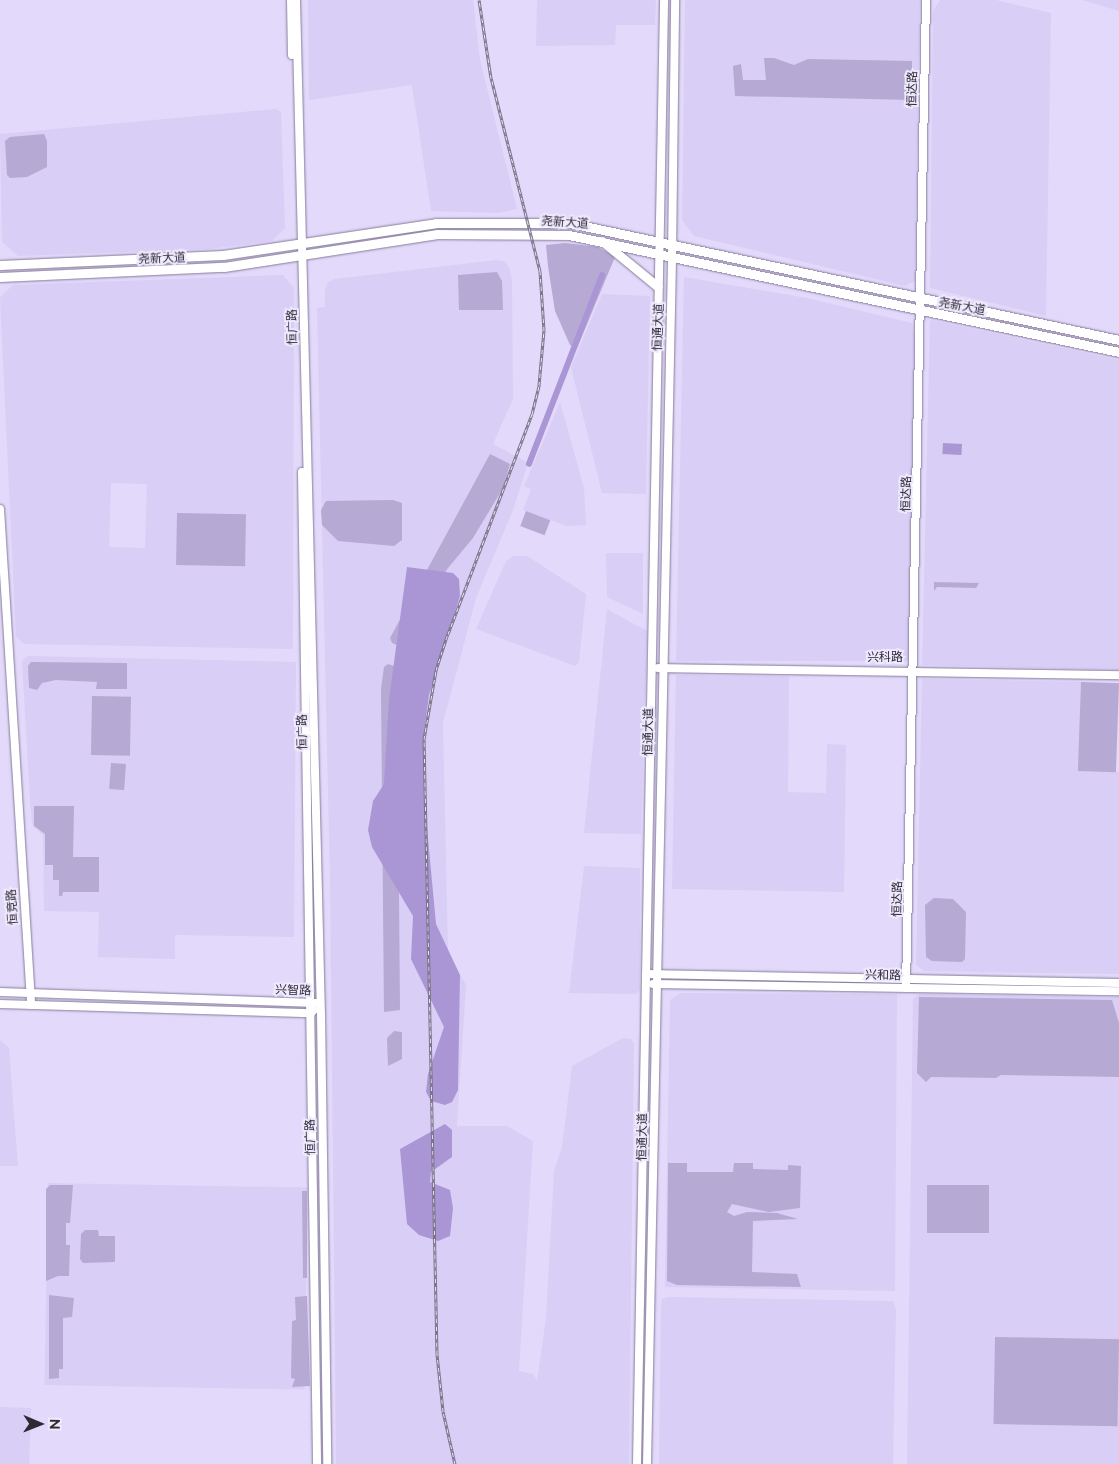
<!DOCTYPE html>
<meta charset="utf-8">
<style>
body{margin:0}
#map{position:relative;width:1119px;height:1464px;overflow:hidden;background:#e3d9fa;font-family:Raleway,"Noto Sans SC",sans-serif}
div>[style]{position:absolute}
.built>*{inset:0;background:#d9cef6;transform-origin:0 0}
.green>*{inset:0;background:#b6a9d3;transform-origin:0 0}
.water>*{inset:0;background:#aa96d4;transform-origin:0 0}
.canal>*{height:5.5px;margin:-2.75px;padding:0 2.75px;transform-origin:2.75px;border-radius:2.75px;background:#aa96d4}
.roads{filter:drop-shadow(0 0 1px #857c9b) drop-shadow(0 0 1px #857c9b)}
.secondary>*{height:8px;margin:-4px;padding:0 4px;transform-origin:4px;border-radius:4px;background:#fff}
.primary>*{height:9px;margin:-4.5px;padding:0 4.5px;transform-origin:4.5px;border-radius:4.5px;background:#fff}
.rail>*{height:3px;margin-top:-1.5px;transform-origin:0;background:repeating-linear-gradient(90deg,#eee9fd 0 4px,#7b7489 0 8px);box-sizing:border-box;border-block:1px solid #7b7489}
span{translate:-50% -50%;white-space:nowrap;text-align:center;line-height:1.15;-webkit-text-stroke:4px #eee9fd;paint-order:stroke}
.street-label{font-size:12px;color:#2d2935}
.north{position:absolute;left:15px;top:1399px;width:50px;height:50px;-webkit-text-stroke:4px #eee9fd;paint-order:stroke;rotate:91deg;font-size:14px;font-weight:700;line-height:20px;text-align:center;color:#2d2935}
.north::after{content:'';display:block;margin:auto;width:18px;height:22px;background:#2d2935;clip-path:polygon(50% 0,100% 100%,50% 72%,0 100%)}
</style>
<div id="map">
<div class="built">
<div style="clip-path:polygon(308px 0,473px 0,480px 60px,517px 209px,497px 213px,431px 211px,412px 85px,309px 100px)"></div>
<div style="clip-path:polygon(537px 0,656px 0,655px 25px,616px 25px,615px 45px,536px 46px)"></div>
<div style="clip-path:polygon(685px 0,920px 0,915px 281px,905px 286px,694px 236px,682px 220px)"></div>
<div style="clip-path:polygon(940px 0,996px 0,1051px 13px,1046px 316px,930px 288px,933px 11px)"></div>
<div style="clip-path:polygon(1082px 0,1119px 0,1119px 11px)"></div>
<div style="clip-path:polygon(276px 109px,281px 112px,285px 228px,272px 241px,209px 249px,18px 256px,2px 242px,0 134px)"></div>
<div style="clip-path:polygon(496px 260px,504px 261px,509px 267px,512px 280px,513px 399px,493px 444px,528px 463px,513px 510px,476px 598px,443px 723px,448px 954px,466px 985px,457px 1126px,507px 1126px,533px 1141px,519px 1371px,533px 1374px,537px 1381px,546px 1318px,554px 1171px,562px 1147px,572px 1066px,623px 1038px,631px 1039px,634px 1043px,629px 1464px,336px 1464px,330px 878px,317px 308px,325px 307px,325px 290px,328px 282px,335px 279px)"></div>
<div style="clip-path:polygon(evenodd,283px 275px,294px 288px,293px 649px,24px 644px,16px 637px,0 297px,13px 285px,283px 275px,111px 483px,147px 484px,145px 548px,109px 547px,111px 483px)"></div>
<div style="clip-path:polygon(684px 277px,807px 298px,912px 323px,915px 339px,910px 661px,676px 661px)"></div>
<div style="clip-path:polygon(602px 294px,650px 296px,646px 494px,602px 493px,571px 367px)"></div>
<div style="clip-path:polygon(930px 320px,1119px 360px,1119px 670px,922px 665px)"></div>
<div style="clip-path:polygon(560px 402px,584px 488px,586px 525px,567px 526px,523px 510px,531px 489px,524px 486px)"></div>
<div style="clip-path:polygon(606px 553px,643px 553px,643px 614px,607px 597px)"></div>
<div style="clip-path:polygon(514px 556px,527px 556px,586px 594px,579px 662px,575px 666px,476px 629px,506px 561px)"></div>
<div style="clip-path:polygon(607px 609px,647px 631px,641px 834px,584px 833px)"></div>
<div style="clip-path:polygon(28px 656px,296px 662px,294px 937px,175px 935px,175px 959px,98px 957px,99px 912px,44px 911px,43px 835px,32px 825px,30px 800px,22px 661px)"></div>
<div style="clip-path:polygon(676px 675px,789px 676px,788px 792px,826px 793px,827px 744px,846px 745px,844px 892px,672px 889px)"></div>
<div style="clip-path:polygon(922px 679px,1081px 682px,1079px 771px,1119px 772px,1119px 974px,924px 971px,916px 965px)"></div>
<div style="clip-path:polygon(584px 866px,640px 868px,640px 990px,636px 994px,569px 993px)"></div>
<div style="clip-path:polygon(681px 993px,897px 994px,895px 1291px,665px 1287px,670px 1000px)"></div>
<div style="clip-path:polygon(919px 994px,1119px 997px,1119px 1464px,907px 1464px,913px 999px)"></div>
<div style="clip-path:polygon(0 1040px,9px 1048px,18px 1166px,0 1166px)"></div>
<div style="left:48px;top:1183px;width:260px;height:202px;rotate:1deg"></div>
<div style="clip-path:polygon(668px 1297px,893px 1301px,896px 1309px,893px 1464px,659px 1464px,661px 1305px,662px 1299px)"></div>
<div style="left:0;top:1407px;width:31px;height:57px;rotate:2deg"></div>
</div>
<div class="green">
<div style="clip-path:polygon(764px 58px,774px 58px,794px 65px,808px 59px,912px 61px,912px 100px,735px 96px,733px 66px,741px 64px,743px 80px,766px 80px)"></div>
<div style="clip-path:polygon(44px 134px,47px 141px,47px 167px,27px 177px,10px 178px,7px 175px,5px 141px,10px 137px)"></div>
<div style="clip-path:polygon(565px 243px,598px 247px,615px 257px,577px 348px,570px 345px,555px 311px,548px 266px,546px 245px)"></div>
<div style="clip-path:polygon(497px 272px,502px 281px,503px 310px,459px 310px,458px 275px)"></div>
<div style="clip-path:polygon(490px 454px,510px 464px,503px 488px,473px 538px,448px 568px,420px 610px,406px 649px,392px 643px,390px 638px)"></div>
<div style="clip-path:polygon(393px 500px,402px 503px,402px 540px,394px 546px,338px 541px,322px 525px,321px 510px,326px 501px)"></div>
<div style="left:526px;top:511px;width:26px;height:16px;rotate:21deg"></div>
<div style="left:177px;top:513px;width:69px;height:52px;rotate:1deg"></div>
<div style="clip-path:polygon(934px 582px,979px 583px,976px 588px,937px 587px,934px 591px)"></div>
<div style="clip-path:polygon(31px 662px,127px 663px,127px 689px,96px 689px,97px 682px,56px 680px,42px 683px,37px 690px,29px 688px,28px 666px)"></div>
<div style="clip-path:polygon(388px 664px,397px 667px,400px 1010px,384px 1012px,381px 689px,384px 667px)"></div>
<div style="left:1081px;top:682px;width:38px;height:89px;rotate:2deg"></div>
<div style="left:92px;top:696px;width:39px;height:59px;rotate:1deg"></div>
<div style="left:111px;top:763px;width:15px;height:26px;rotate:4deg"></div>
<div style="clip-path:polygon(34px 806px,74px 806px,73px 857px,99px 857px,99px 892px,63px 892px,62px 896px,59px 896px,59px 880px,53px 880px,53px 865px,45px 865px,45px 834px,34px 826px)"></div>
<div style="clip-path:polygon(934px 898px,953px 899px,966px 912px,965px 959px,962px 962px,932px 961px,926px 957px,925px 905px)"></div>
<div style="clip-path:polygon(919px 997px,1112px 1000px,1119px 1023px,1119px 1077px,1001px 1075px,996px 1078px,931px 1077px,926px 1082px,917px 1073px)"></div>
<div style="clip-path:polygon(394px 1031px,402px 1032px,402px 1059px,388px 1066px,387px 1038px)"></div>
<div style="clip-path:polygon(668px 1163px,687px 1163px,687px 1172px,733px 1172px,734px 1163px,753px 1163px,753px 1169px,788px 1170px,788px 1165px,801px 1166px,800px 1208px,769px 1212px,732px 1204px,727px 1212px,734px 1216px,747px 1212px,777px 1213px,798px 1219px,753px 1221px,752px 1272px,797px 1274px,801px 1287px,677px 1285px,667px 1281px)"></div>
<div style="clip-path:polygon(50px 1185px,73px 1185px,70px 1223px,66px 1223px,66px 1245px,70px 1245px,69px 1276px,58px 1276px,46px 1281px,46px 1189px)"></div>
<div style="left:927px;top:1185px;width:62px;height:48px"></div>
<div style="clip-path:polygon(302px 1191px,307px 1191px,307px 1278px,303px 1278px)"></div>
<div style="clip-path:polygon(98px 1230px,99px 1236px,115px 1236px,115px 1262px,83px 1263px,80px 1259px,81px 1234px,85px 1230px)"></div>
<div style="clip-path:polygon(49px 1295px,74px 1298px,72px 1317px,63px 1318px,63px 1369px,59px 1369px,59px 1378px,49px 1379px)"></div>
<div style="clip-path:polygon(307px 1296px,310px 1386px,292px 1387px,295px 1379px,291px 1378px,292px 1321px,296px 1320px,295px 1297px)"></div>
<div style="left:995px;top:1337px;width:124px;height:87px;rotate:1deg"></div>
</div>
<div class="water">
<div style="left:943px;top:443px;width:19px;height:11px;rotate:3deg"></div>
<div style="clip-path:polygon(407px 567px,453px 573px,459px 579px,460px 596px,429px 695px,424px 733px,424px 796px,436px 924px,460px 975px,458px 1090px,452px 1102px,445px 1105px,431px 1101px,426px 1092px,428px 1074px,444px 1027px,411px 959px,413px 916px,372px 847px,368px 830px,373px 801px,384px 784px,389px 699px)"></div>
<div style="clip-path:polygon(445px 1124px,452px 1130px,452px 1157px,431px 1172px,430px 1182px,450px 1190px,453px 1208px,450px 1236px,438px 1241px,419px 1235px,407px 1224px,400px 1149px)"></div>
</div>
<div class="canal">
<div style="left:529px;top:464px;width:202px;rotate:-68.8deg"></div>
</div>
<div class="roads">
<div class="secondary">
<div style="left:291px;top:0;width:55px;rotate:89deg"></div>
<div style="left:296px;top:0;width:1013px;rotate:88.59deg"></div>
<div style="left:321px;top:1013px;width:451px;rotate:89.2deg"></div>
<div style="left:302px;top:472px;width:992px;rotate:89.13deg"></div>
<div style="left:0;top:509px;width:497px;rotate:86.4deg"></div>
<div style="left:658px;top:668px;width:461px;rotate:0.9deg"></div>
<div style="left:646px;top:974px;width:473px;rotate:1.1deg"></div>
<div style="left:653px;top:984px;width:466px;rotate:0.9deg"></div>
<div style="left:906px;top:988px;width:988px;rotate:-88.84deg"></div>
<div style="left:0;top:992px;width:316px;rotate:2deg"></div>
<div style="left:0;top:1004px;width:311px;rotate:1.7deg"></div>
<div style="left:311px;top:1013px;width:4px;rotate:-45deg"></div>
<div style="left:637px;top:1464px;width:1464px;rotate:-88.94deg"></div>
<div style="left:647px;top:1464px;width:1207px;rotate:-88.81deg"></div>
<div style="left:672px;top:257px;width:257px;rotate:-89.3deg"></div>
</div>
<div class="primary">
<div style="left:602px;top:241px;width:72px;rotate:39.4deg"></div>
<div style="left:0;top:265px;width:223px;rotate:-2.6deg"></div>
<div style="left:223px;top:255px;width:215px;rotate:-8.5deg"></div>
<div style="left:436px;top:223px;width:134px"></div>
<div style="left:570px;top:223px;width:561px;rotate:12.03deg"></div>
<div style="left:0;top:277px;width:224px;rotate:-2.6deg"></div>
<div style="left:224px;top:267px;width:216px;rotate:-8.8deg"></div>
<div style="left:437px;top:234px;width:132px;rotate:0.4deg"></div>
<div style="left:569px;top:235px;width:562px;rotate:12.01deg"></div>
</div>
</div>
<div class="rail">
<div style="left:455px;top:1464px;width:54px;rotate:-102.8deg"></div>
<div style="left:443px;top:1411px;width:57px;rotate:-96deg"></div>
<div style="left:437px;top:1354px;width:615px;rotate:-91.21deg"></div>
<div style="left:424px;top:739px;width:70px;rotate:-80.1deg"></div>
<div style="left:436px;top:670px;width:38px;rotate:-72deg"></div>
<div style="left:448px;top:634px;width:235px;rotate:-69.1deg"></div>
<div style="left:532px;top:414px;width:30px;rotate:-76deg"></div>
<div style="left:539px;top:385px;width:55px;rotate:-84.8deg"></div>
<div style="left:544px;top:330px;width:59px;rotate:-93.9deg"></div>
<div style="left:540px;top:271px;width:199px;rotate:-104.2deg"></div>
<div style="left:491px;top:78px;width:79px;rotate:-98.7deg"></div>
</div>
<div class="street-label">
<span style="left:913px;top:89px;rotate:-89deg">恒达路</span>
<span style="left:565px;top:223px;rotate:4deg">尧新大道</span>
<span style="left:162px;top:259px;rotate:-2deg">尧新大道</span>
<span style="left:962px;top:307px;rotate:11deg">尧新大道</span>
<span style="left:293px;top:327px;rotate:-91deg">恒广路</span>
<span style="left:659px;top:327px;rotate:-88deg">恒通大道</span>
<span style="left:907px;top:494px;rotate:-89deg">恒达路</span>
<span style="left:885px;top:658px">兴科路</span>
<span style="left:303px;top:732px;rotate:-91deg">恒广路</span>
<span style="left:649px;top:732px;rotate:-89deg">恒通大道</span>
<span style="left:898px;top:899px;rotate:-89deg">恒达路</span>
<span style="left:13px;top:907px;rotate:-94deg">恒竞路</span>
<span style="left:883px;top:976px;rotate:1deg">兴和路</span>
<span style="left:293px;top:991px;rotate:2deg">兴智路</span>
<span style="left:311px;top:1137px;rotate:-91deg">恒广路</span>
<span style="left:643px;top:1137px;rotate:-89deg">恒通大道</span>
</div>
<div class="north">N</div>
</div>
